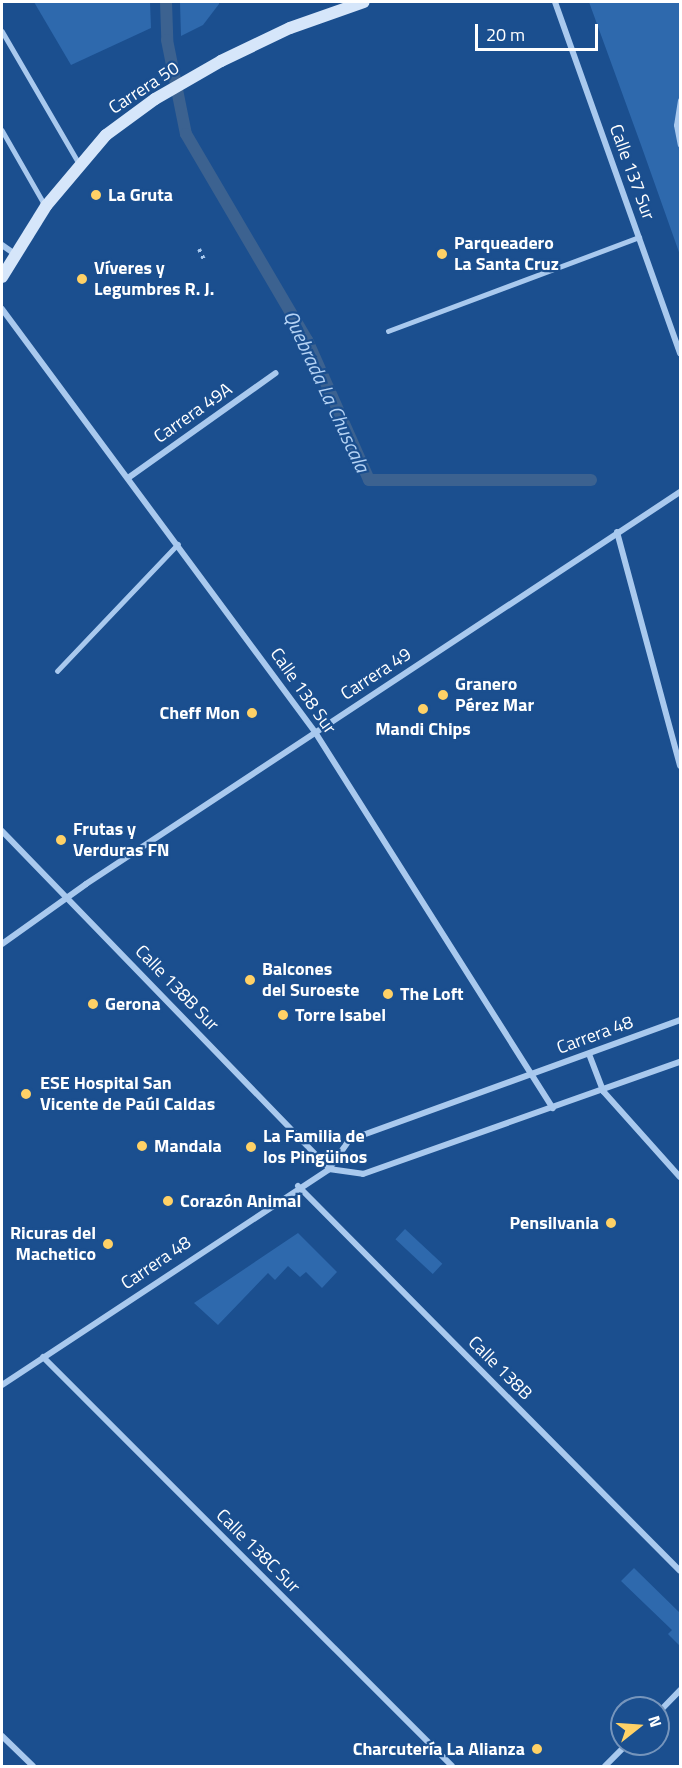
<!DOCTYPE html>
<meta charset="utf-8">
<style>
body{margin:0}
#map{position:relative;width:682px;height:1768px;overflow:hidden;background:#1b4f8f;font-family:"Titillium Web",sans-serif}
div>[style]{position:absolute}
.green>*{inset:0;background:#2e69ad;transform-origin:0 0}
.stream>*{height:12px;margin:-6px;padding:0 6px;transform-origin:6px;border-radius:6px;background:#3c6290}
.path>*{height:4px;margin-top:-2px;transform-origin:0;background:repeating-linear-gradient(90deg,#a9c9ee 0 3px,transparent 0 7.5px)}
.service>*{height:4.5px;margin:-2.25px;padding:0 2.25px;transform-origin:2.25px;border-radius:2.25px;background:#a9c9ee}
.pedestrian>*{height:5px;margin:-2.5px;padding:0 2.5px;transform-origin:2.5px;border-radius:2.5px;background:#a9c9ee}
.minor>*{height:6px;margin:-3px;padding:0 3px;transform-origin:3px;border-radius:3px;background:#a9c9ee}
.secondary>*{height:12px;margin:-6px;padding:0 6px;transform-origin:6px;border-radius:6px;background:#d6e6fa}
.dots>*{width:16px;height:16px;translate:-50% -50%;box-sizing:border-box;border:3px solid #1b4f8f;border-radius:50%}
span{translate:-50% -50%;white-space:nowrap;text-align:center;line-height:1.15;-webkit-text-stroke:4.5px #1b4f8f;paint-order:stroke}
.street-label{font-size:18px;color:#fff}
.poi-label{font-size:18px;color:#fff;font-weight:700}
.left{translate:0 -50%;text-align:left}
.right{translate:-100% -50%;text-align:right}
.water-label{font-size:20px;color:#b5d3f5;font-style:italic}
.frame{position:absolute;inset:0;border:3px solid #fff;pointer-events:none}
.north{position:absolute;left:610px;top:1696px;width:60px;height:60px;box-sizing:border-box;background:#1b4f8f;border:2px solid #7695bc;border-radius:50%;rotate:73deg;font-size:16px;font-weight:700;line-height:24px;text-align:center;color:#fff}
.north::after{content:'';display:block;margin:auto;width:21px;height:27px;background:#ffd166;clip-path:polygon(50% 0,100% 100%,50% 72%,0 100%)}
.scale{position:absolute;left:475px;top:24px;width:123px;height:27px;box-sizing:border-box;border:3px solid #fff;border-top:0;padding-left:8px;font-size:18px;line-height:21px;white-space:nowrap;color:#fff;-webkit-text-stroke:4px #1b4f8f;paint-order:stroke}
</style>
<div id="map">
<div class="green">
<div style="clip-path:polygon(34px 2px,150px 2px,151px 28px,71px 65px)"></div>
<div style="clip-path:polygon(180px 2px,219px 2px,219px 4px,203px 25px,181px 36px)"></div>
<div style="clip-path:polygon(589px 2px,680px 2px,680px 255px,641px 145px)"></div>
<div style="left:405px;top:1229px;width:51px;height:14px;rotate:43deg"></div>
<div style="clip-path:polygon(298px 1233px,337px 1272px,322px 1288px,306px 1272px,300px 1277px,288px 1266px,275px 1280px,268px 1273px,218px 1325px,194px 1303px)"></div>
<div style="clip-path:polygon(634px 1568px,680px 1613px,680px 1646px,668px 1634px,672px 1630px,621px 1581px)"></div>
</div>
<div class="stream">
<div style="left:166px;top:2px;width:38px;rotate:88deg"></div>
<div style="left:167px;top:40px;width:96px;rotate:78.6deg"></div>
<div style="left:186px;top:134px;width:239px;rotate:59.6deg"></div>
<div style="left:307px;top:340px;width:153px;rotate:66.1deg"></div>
<div style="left:369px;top:480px;width:222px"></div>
</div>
<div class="path">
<div style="left:199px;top:249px;width:14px;rotate:65deg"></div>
<div style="left:266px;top:1163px;width:6px;rotate:-39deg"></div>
</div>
<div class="service">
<div style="left:2px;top:31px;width:155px;rotate:59.8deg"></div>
<div style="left:2px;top:130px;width:86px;rotate:60.2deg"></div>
<div style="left:388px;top:331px;width:268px;rotate:-20.5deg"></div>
<div style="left:57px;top:671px;width:175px;rotate:-46.4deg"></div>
</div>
<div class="pedestrian">
<div style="left:680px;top:100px;width:25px;rotate:99deg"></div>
<div style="left:676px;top:125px;width:20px;rotate:79deg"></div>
</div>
<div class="minor">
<div style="left:555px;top:2px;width:373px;rotate:70.4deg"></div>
<div style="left:2px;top:245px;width:16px;rotate:35deg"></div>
<div style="left:2px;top:309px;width:526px;rotate:53.5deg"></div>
<div style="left:315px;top:732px;width:445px;rotate:57.7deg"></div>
<div style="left:128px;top:478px;width:181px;rotate:-35.4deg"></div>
<div style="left:617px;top:532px;width:242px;rotate:74.9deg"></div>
<div style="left:2px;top:831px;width:470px;rotate:45.9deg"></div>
<div style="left:2px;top:944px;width:103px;rotate:-35.5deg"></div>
<div style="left:86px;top:884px;width:712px;rotate:-33.42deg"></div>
<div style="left:589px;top:1054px;width:40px;rotate:69deg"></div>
<div style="left:603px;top:1091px;width:115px;rotate:48.2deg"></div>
<div style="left:329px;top:1169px;width:34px;rotate:8deg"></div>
<div style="left:363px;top:1174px;width:336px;rotate:-19.5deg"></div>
<div style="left:298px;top:1186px;width:542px;rotate:45.22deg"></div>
<div style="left:43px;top:1357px;width:578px;rotate:45deg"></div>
<div style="left:2px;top:1385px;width:392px;rotate:-33.4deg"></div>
<div style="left:329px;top:1169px;width:35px;rotate:-55deg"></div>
<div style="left:349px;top:1140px;width:352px;rotate:-19.9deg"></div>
<div style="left:658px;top:1713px;width:32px;rotate:-46deg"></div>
<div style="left:2px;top:1736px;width:43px;rotate:44.1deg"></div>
<div style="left:605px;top:1766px;width:31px;rotate:-45deg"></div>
</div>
<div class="secondary">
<div style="left:2px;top:277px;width:84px;rotate:-58.2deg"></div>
<div style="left:46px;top:206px;width:93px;rotate:-49.8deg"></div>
<div style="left:106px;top:135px;width:61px;rotate:-36.3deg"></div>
<div style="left:155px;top:99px;width:76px;rotate:-29.9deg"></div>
<div style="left:221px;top:61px;width:76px;rotate:-25.6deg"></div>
<div style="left:290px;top:28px;width:78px;rotate:-19.4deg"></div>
</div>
<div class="dots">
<div style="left:96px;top:195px;background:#ffd166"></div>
<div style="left:442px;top:254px;background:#ffd166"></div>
<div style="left:82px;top:279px;background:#ffd166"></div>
<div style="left:443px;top:695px;background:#ffd166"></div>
<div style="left:423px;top:709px;background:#ffd166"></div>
<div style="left:252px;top:713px;background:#ffd166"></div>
<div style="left:61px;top:840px;background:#ffd166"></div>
<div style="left:250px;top:980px;background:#ffd166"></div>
<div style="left:388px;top:994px;background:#ffd166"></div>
<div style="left:93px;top:1004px;background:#ffd166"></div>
<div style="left:283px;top:1015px;background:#ffd166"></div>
<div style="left:26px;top:1094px;background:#ffd166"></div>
<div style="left:142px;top:1146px;background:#ffd166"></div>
<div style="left:251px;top:1147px;background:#ffd166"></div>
<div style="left:168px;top:1201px;background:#ffd166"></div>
<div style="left:611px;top:1223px;background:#ffd166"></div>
<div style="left:108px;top:1244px;background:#ffd166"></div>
<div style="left:537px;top:1749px;background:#ffd166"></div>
</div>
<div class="street-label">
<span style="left:144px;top:88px;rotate:-33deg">Carrera 50</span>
<span style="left:632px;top:172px;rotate:70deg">Calle 137 Sur</span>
<span style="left:193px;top:413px;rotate:-35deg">Carrera 49A</span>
<span style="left:376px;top:674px;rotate:-33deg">Carrera 49</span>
<span style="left:303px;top:691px;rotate:55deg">Calle 138 Sur</span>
<span style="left:177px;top:988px;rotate:46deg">Calle 138B Sur</span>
<span style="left:595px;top:1035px;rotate:-20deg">Carrera 48</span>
<span style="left:156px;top:1263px;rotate:-34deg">Carrera 48</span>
<span style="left:500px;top:1368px;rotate:45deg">Calle 138B</span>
<span style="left:258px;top:1551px;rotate:45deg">Calle 138C Sur</span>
</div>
<div class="poi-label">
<span class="left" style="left:108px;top:195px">La Gruta</span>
<span class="left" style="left:454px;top:254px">Parqueadero<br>La Santa Cruz</span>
<span class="left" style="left:94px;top:279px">Víveres y<br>Legumbres R. J.</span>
<span class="left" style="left:455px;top:695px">Granero<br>Pérez Mar</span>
<span class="right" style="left:240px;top:713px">Cheff Mon</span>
<span style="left:423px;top:729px">Mandi Chips</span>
<span class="left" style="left:73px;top:840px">Frutas y<br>Verduras FN</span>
<span class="left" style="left:262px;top:980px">Balcones<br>del Suroeste</span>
<span class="left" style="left:400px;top:994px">The Loft</span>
<span class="left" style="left:105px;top:1004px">Gerona</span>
<span class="left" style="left:295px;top:1015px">Torre Isabel</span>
<span class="left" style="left:40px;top:1094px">ESE Hospital San<br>Vicente de Paúl Caldas</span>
<span class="left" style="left:263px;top:1147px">La Familia de<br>los Pingüinos</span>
<span class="left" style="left:154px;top:1146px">Mandala</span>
<span class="left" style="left:180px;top:1201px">Corazón Animal</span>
<span class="right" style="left:599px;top:1223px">Pensilvania</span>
<span class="right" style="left:96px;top:1244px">Ricuras del<br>Machetico</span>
<span class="right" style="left:525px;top:1749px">Charcutería La Alianza</span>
</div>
<div class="water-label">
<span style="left:327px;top:391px;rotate:65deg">Quebrada La Chuscala</span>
</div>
<div class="frame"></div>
<div class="north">N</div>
<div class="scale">20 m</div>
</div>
